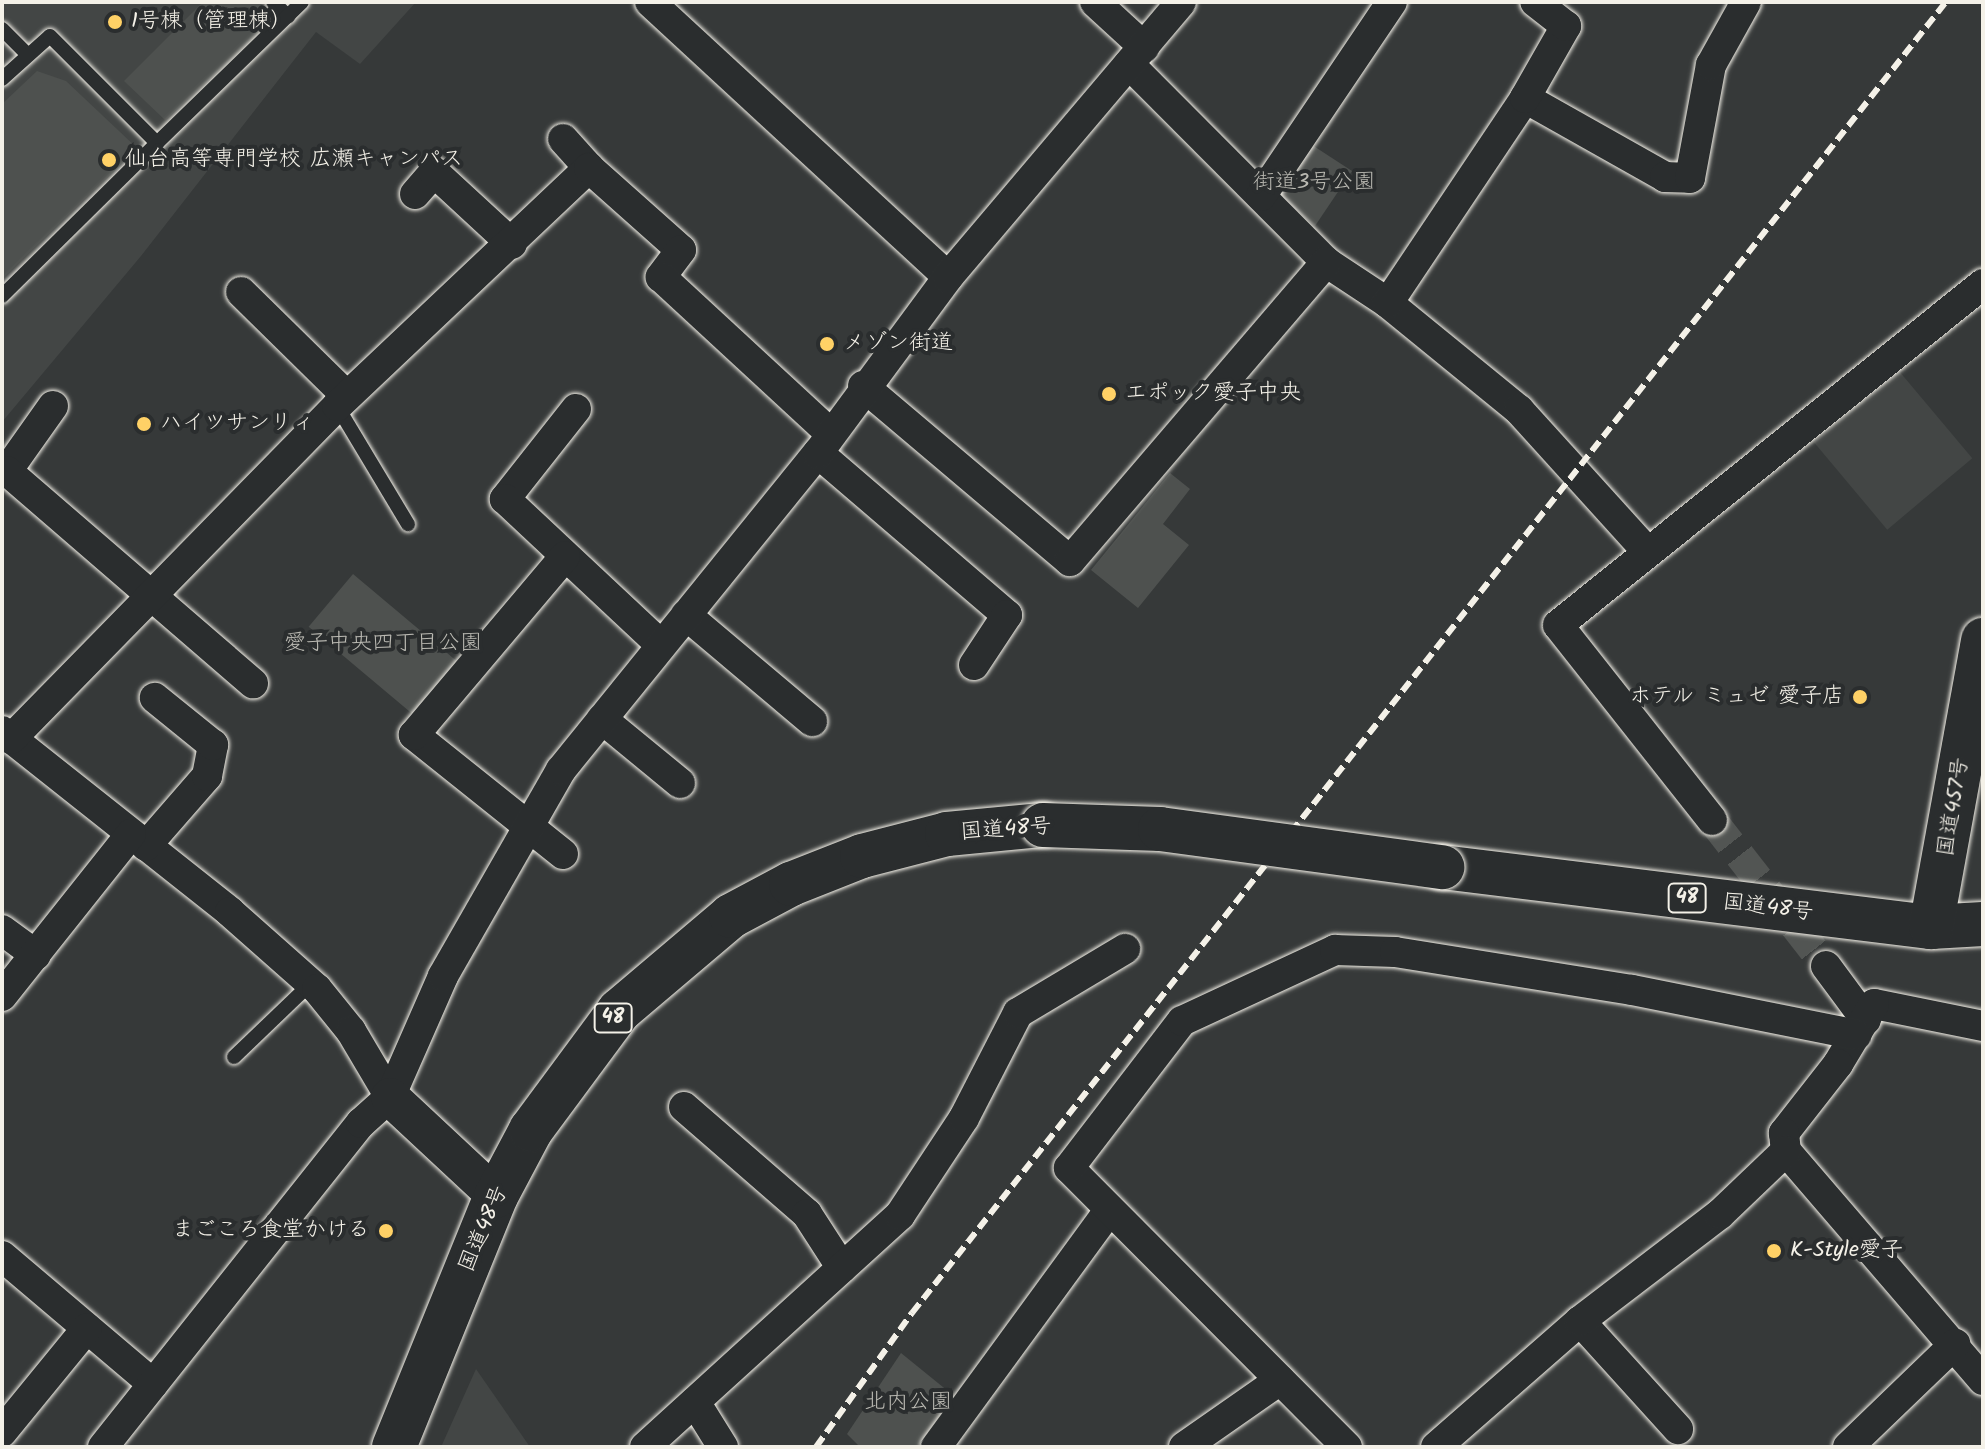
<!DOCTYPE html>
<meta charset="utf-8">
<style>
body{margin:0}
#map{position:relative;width:1985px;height:1449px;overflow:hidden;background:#363939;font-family:Kalam,"Klee One",sans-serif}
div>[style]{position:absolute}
.built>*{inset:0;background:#434645;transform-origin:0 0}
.green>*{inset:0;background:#4e514f;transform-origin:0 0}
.minor-tunnel>*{height:30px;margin-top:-15px;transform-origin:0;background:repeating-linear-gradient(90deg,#525553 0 30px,transparent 0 45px)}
.roads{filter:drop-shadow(0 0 2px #f4f1e8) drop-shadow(0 0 2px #f4f1e8)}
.service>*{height:14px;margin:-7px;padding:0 7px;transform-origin:7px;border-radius:7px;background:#2a2d2e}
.minor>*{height:30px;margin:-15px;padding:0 15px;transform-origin:15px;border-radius:15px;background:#2a2d2e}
.tertiary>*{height:38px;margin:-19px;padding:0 19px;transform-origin:19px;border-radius:19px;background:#2a2d2e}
.trunk>*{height:44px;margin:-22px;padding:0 22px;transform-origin:22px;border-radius:22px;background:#2a2d2e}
.rail>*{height:6px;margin-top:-3px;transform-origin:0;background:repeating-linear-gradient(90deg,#f4f1e8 0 12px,transparent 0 18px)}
.bridges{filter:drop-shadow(0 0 2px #f4f1e8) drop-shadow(0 0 2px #f4f1e8)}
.trunk-bridge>*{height:44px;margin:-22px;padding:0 22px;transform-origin:22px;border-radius:22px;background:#2a2d2e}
.dots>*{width:22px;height:22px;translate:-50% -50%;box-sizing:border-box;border:4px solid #2a2d2e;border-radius:50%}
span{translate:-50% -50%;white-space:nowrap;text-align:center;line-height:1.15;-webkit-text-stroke:8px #2a2d2e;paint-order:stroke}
.shield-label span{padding:2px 6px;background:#2a2d2e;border:2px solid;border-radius:6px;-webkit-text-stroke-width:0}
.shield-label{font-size:20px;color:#f4f1e8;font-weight:700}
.poi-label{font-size:22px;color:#f4f1e8}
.left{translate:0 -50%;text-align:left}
.right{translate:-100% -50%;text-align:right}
.park-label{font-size:22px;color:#bab9b2}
.street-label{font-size:22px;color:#f4f1e8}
.frame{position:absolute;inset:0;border:4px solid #f4f1e8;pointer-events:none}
</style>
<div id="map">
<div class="built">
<div style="clip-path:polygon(2px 2px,416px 2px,360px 64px,316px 32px,141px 256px,2px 422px)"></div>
<div style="left:1899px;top:371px;width:114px;height:111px;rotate:50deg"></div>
<div style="clip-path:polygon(476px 1369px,530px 1447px,441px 1447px)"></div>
</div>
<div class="green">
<div style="clip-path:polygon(203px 2px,261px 2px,276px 18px,165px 120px,124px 81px)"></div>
<div style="clip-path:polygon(37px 71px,66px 81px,137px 148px,2px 279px,2px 104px)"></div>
<div style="clip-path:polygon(1309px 143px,1352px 171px,1315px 226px,1278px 194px)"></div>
<div style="clip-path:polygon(1170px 473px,1190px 489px,1163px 524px,1189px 545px,1138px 608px,1091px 570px)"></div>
<div style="left:353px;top:574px;width:136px;height:69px;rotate:40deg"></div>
<div style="clip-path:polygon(901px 1353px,954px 1396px,917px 1447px,860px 1447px,847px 1434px)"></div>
</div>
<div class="minor-tunnel">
<div style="left:1712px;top:820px;width:185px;rotate:52deg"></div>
</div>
<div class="roads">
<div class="service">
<div style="left:273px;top:2px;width:21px;rotate:43deg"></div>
<div style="left:2px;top:29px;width:35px;rotate:45deg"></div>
<div style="left:2px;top:79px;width:64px;rotate:-41.9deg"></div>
<div style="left:50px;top:36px;width:151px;rotate:45deg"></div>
<div style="left:157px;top:143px;width:202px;rotate:-44.2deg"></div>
<div style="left:2px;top:296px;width:218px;rotate:-44.6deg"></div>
<div style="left:337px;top:406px;width:138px;rotate:59deg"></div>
<div style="left:234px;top:1057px;width:105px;rotate:-43.8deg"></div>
</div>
<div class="minor">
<div style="left:650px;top:2px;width:405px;rotate:42.7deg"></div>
<div style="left:1095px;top:2px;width:67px;rotate:42.6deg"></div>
<div style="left:1129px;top:64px;width:279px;rotate:45.1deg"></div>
<div style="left:1326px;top:262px;width:74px;rotate:33.5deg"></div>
<div style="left:1388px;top:303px;width:169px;rotate:39.2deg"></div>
<div style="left:1519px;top:410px;width:189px;rotate:47.8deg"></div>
<div style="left:1525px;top:98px;width:161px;rotate:29.4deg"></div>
<div style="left:1665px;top:177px;width:25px;rotate:2deg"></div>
<div style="left:1690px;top:178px;width:115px;rotate:-79.5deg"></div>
<div style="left:1711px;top:65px;width:72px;rotate:-60.9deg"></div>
<div style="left:563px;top:139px;width:39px;rotate:48deg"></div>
<div style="left:415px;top:194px;width:29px;rotate:-49deg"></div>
<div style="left:434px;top:172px;width:106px;rotate:42.7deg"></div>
<div style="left:1261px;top:196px;width:234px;rotate:-56deg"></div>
<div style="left:241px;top:292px;width:148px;rotate:44.5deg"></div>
<div style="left:1388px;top:303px;width:247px;rotate:-56.2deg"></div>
<div style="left:1525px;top:98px;width:83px;rotate:-60.3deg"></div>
<div style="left:1566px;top:26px;width:39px;rotate:-142deg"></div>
<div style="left:863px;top:386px;width:271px;rotate:40.2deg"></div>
<div style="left:1070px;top:561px;width:394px;rotate:-49.4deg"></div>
<div style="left:53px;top:406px;width:80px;rotate:125.3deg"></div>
<div style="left:7px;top:471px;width:325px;rotate:40.8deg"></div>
<div style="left:576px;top:409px;width:115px;rotate:128.3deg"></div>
<div style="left:505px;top:499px;width:214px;rotate:43.1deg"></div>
<div style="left:818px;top:453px;width:249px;rotate:40.6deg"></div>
<div style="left:1007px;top:615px;width:60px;rotate:123.4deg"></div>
<div style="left:686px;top:615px;width:165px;rotate:40.1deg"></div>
<div style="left:602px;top:719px;width:101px;rotate:39.4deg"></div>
<div style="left:2px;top:731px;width:291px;rotate:38.4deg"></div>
<div style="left:230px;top:912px;width:116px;rotate:41.5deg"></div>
<div style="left:317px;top:989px;width:54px;rotate:51deg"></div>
<div style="left:351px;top:1031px;width:77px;rotate:59.4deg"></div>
<div style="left:11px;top:739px;width:466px;rotate:-45.6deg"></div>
<div style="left:337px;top:406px;width:347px;rotate:-43.4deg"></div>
<div style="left:589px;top:168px;width:123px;rotate:41.7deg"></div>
<div style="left:681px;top:250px;width:34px;rotate:127deg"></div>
<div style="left:661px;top:277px;width:229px;rotate:42.7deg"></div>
<div style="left:1712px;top:820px;width:248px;rotate:-128.3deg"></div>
<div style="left:1558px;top:625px;width:545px;rotate:-38.74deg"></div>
<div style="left:146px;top:846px;width:93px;rotate:-48.9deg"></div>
<div style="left:207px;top:776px;width:32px;rotate:-79deg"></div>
<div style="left:213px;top:745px;width:75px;rotate:-141deg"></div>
<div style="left:563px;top:854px;width:191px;rotate:-141.4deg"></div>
<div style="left:414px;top:735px;width:234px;rotate:-49.8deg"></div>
<div style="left:2px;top:930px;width:42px;rotate:36.3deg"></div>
<div style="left:1826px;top:966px;width:67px;rotate:53.5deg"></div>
<div style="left:2px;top:996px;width:207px;rotate:-51.5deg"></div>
<div style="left:1983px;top:1026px;width:111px;rotate:-168.6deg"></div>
<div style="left:1874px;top:1004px;width:70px;rotate:121deg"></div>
<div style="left:1838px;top:1064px;width:88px;rotate:128deg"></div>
<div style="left:1784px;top:1133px;width:18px;rotate:84deg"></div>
<div style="left:1786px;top:1151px;width:302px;rotate:49.3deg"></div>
<div style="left:684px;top:1107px;width:163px;rotate:41deg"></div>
<div style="left:807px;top:1214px;width:64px;rotate:57.1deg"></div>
<div style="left:2px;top:1256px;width:198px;rotate:40.3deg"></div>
<div style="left:1580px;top:1321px;width:146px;rotate:47.8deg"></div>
<div style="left:695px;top:1402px;width:53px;rotate:58.1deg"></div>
<div style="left:2px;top:1432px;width:134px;rotate:-50.7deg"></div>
<div style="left:103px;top:1447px;width:414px;rotate:-51.5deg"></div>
<div style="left:361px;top:1123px;width:39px;rotate:-42deg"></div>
<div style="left:390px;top:1097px;width:132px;rotate:-66.3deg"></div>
<div style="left:443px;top:976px;width:237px;rotate:-60.2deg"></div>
<div style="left:561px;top:770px;width:408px;rotate:-51deg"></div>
<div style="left:818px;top:453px;width:219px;rotate:-53.5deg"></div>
<div style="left:948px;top:277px;width:360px;rotate:-49.7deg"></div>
<div style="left:645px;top:1447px;width:345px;rotate:-42.3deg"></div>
<div style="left:900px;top:1215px;width:116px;rotate:-56.6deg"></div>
<div style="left:964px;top:1118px;width:118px;rotate:-62.8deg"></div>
<div style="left:1018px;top:1013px;width:125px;rotate:-30.9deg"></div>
<div style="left:936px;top:1447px;width:293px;rotate:-53.8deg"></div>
<div style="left:1184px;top:1447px;width:117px;rotate:-34.9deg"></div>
<div style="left:1347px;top:1447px;width:394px;rotate:-134.9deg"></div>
<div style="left:1069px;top:1168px;width:185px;rotate:-52.5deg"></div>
<div style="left:1182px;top:1021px;width:169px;rotate:-24.9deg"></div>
<div style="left:1335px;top:950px;width:60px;rotate:1.9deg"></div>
<div style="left:1395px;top:952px;width:240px;rotate:9.1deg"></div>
<div style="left:1632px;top:990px;width:229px;rotate:11.3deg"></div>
<div style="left:1436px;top:1447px;width:191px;rotate:-41.2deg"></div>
<div style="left:1580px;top:1321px;width:176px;rotate:-37.4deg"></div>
<div style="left:1720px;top:1214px;width:91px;rotate:-43.7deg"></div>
<div style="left:1848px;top:1447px;width:149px;rotate:-43.9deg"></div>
</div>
<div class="tertiary">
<div style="left:390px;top:1097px;width:145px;rotate:43deg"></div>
</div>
<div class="trunk">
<div style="left:1442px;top:867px;width:493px;rotate:7deg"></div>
<div style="left:1931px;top:927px;width:52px;rotate:-3.3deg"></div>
<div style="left:1931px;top:927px;width:292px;rotate:-79.7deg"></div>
<div style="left:394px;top:1447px;width:271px;rotate:-67.9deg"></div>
<div style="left:496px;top:1196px;width:75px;rotate:-62.1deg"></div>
<div style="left:531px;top:1130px;width:148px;rotate:-53.5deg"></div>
<div style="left:619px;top:1011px;width:147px;rotate:-40.3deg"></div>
<div style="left:731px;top:916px;width:68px;rotate:-28.1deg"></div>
<div style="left:791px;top:884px;width:76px;rotate:-21.5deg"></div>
<div style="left:862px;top:856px;width:88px;rotate:-14.5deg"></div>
<div style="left:947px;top:834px;width:96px;rotate:-5.4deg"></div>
</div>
</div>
<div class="rail">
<div style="left:816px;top:1447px;width:165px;rotate:-54.4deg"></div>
<div style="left:912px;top:1313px;width:1670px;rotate:-51.74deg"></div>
</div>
<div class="bridges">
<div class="trunk-bridge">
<div style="left:1043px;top:825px;width:117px;rotate:2deg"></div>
<div style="left:1160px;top:829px;width:285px;rotate:7.7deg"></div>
</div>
</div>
<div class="dots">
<div style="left:115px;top:22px;background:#ffd166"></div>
<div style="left:109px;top:160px;background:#ffd166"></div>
<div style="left:827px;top:344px;background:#ffd166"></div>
<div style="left:1109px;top:394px;background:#ffd166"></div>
<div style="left:144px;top:424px;background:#ffd166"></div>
<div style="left:1860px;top:697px;background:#ffd166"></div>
<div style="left:386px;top:1231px;background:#ffd166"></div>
<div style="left:1774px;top:1251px;background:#ffd166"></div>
</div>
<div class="shield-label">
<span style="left:1687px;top:898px">48</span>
<span style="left:613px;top:1018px">48</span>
</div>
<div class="poi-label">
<span class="left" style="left:131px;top:22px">1号棟（管理棟）</span>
<span class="left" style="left:125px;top:160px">仙台高等専門学校 広瀬キャンパス</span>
<span class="left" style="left:843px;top:344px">メゾン街道</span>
<span class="left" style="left:1125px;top:394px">エポック愛子中央</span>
<span class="left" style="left:160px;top:424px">ハイツサンリィ</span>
<span class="right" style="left:1844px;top:697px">ホテル ミュゼ 愛子店</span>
<span class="right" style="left:370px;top:1231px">まごころ食堂かける</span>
<span class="left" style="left:1790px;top:1251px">K-Style愛子</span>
</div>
<div class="park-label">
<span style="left:1314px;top:183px">街道3号公園</span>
<span style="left:383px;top:644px">愛子中央四丁目公園</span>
<span style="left:908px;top:1403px">北内公園</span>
</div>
<div class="street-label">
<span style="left:1954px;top:807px;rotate:-81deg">国道457号</span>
<span style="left:1006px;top:830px;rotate:-4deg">国道48号</span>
<span style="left:1768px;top:908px;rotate:7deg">国道48号</span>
<span style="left:484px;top:1229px;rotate:-67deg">国道48号</span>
</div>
<div class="frame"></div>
</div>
